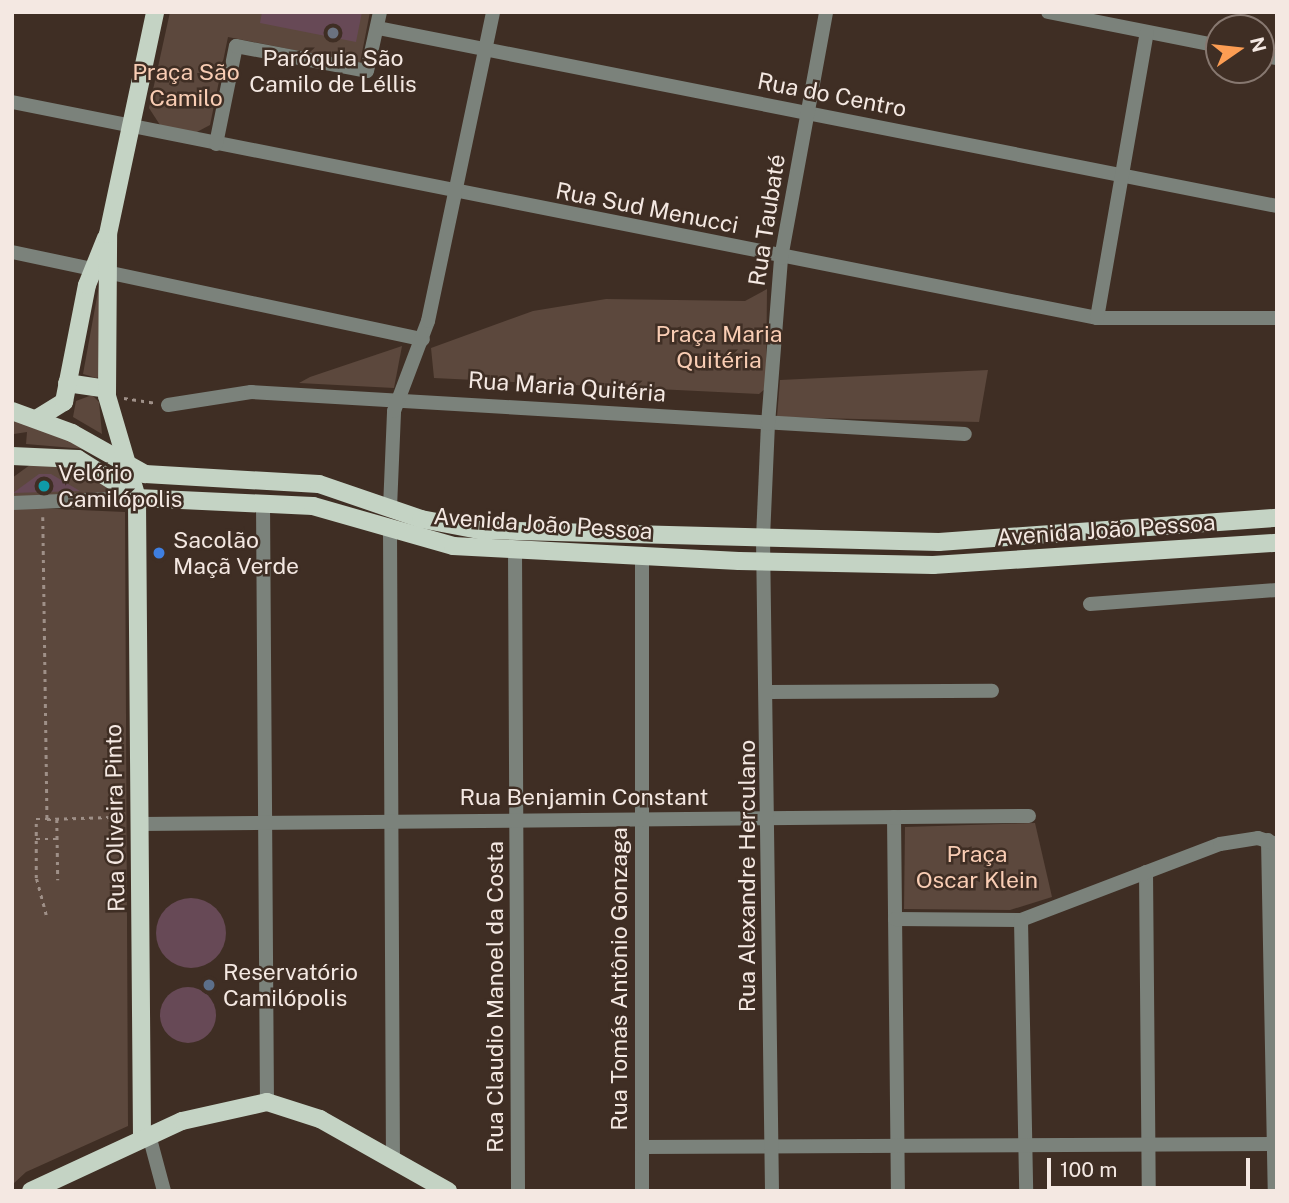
<!DOCTYPE html>
<meta charset="utf-8">
<style>
body{margin:0}
#map{position:relative;width:1289px;height:1203px;overflow:hidden;background:#3f2e24;font-family:"Public Sans",sans-serif}
div>[style]{position:absolute}
.green>*{inset:0;background:#5c483d}
.building>*{inset:0;background:#674956}
.round{border-radius:50%}
.path>*{height:2.5px;margin-top:-1.25px;transform-origin:0;background:repeating-linear-gradient(90deg,#9f9088 0 3.5px,transparent 0 8.5px)}
.minor>*{height:14px;margin:-7px;padding:0 7px;transform-origin:7px;border-radius:7px;background:#7b827b}
.major>*{height:18px;margin:-9px;padding:0 9px;transform-origin:9px;border-radius:9px;background:#c4d3c4}
.dots>*{width:19px;height:19px;translate:-50% -50%;box-sizing:border-box;border:4px solid #3f2e24;border-radius:50%}
span{translate:-50% -50%;white-space:nowrap;text-align:center;line-height:1.15;-webkit-text-stroke:5px #3f2e24;paint-order:stroke}
.poi-label{font-size:23px;color:#f4e8e2}
.left{translate:0 -50%;text-align:left}
.park-label{font-size:23px;color:#f9cdb4}
.street-label{font-size:23px;color:#f4e8e2}
.frame{position:absolute;inset:0;border:14px solid #f4e8e2;pointer-events:none}
.north{position:absolute;left:1205px;top:14px;width:70px;height:70px;box-sizing:border-box;background:#3f2e24;border:2px solid #877870;border-radius:50%;rotate:76deg;font-size:19px;font-weight:700;line-height:28px;text-align:center;color:#f4e8e2}
.north::after{content:'';display:block;margin:auto;width:24px;height:32px;background:#fc9d53;clip-path:polygon(50% 0,100% 100%,50% 72%,0 100%)}
.scale{position:absolute;left:1047px;top:1158px;width:203px;height:32px;box-sizing:border-box;border:4px solid #f4e8e2;border-top:0;padding-left:9px;font-size:21px;line-height:24px;white-space:nowrap;color:#f4e8e2;-webkit-text-stroke:5px #3f2e24;paint-order:stroke}
</style>
<div id="map">
<div class="green">
<div style="clip-path:polygon(170px 12px,370px 12px,360px 63px,228px 37px,210px 125px,195px 133px,160px 125px,149px 108px)"></div>
<div style="clip-path:polygon(99px 286px,99px 377px,96px 378px,83px 374px)"></div>
<div style="clip-path:polygon(767px 289px,766px 388px,759px 394px,434px 378px,431px 348px,533px 311px,606px 299px,745px 301px)"></div>
<div style="clip-path:polygon(402px 346px,394px 388px,299px 383px,310px 377px)"></div>
<div style="clip-path:polygon(988px 370px,979px 422px,777px 417px,780px 380px)"></div>
<div style="clip-path:polygon(92px 395px,99px 402px,102px 434px,73px 417px,76px 401px)"></div>
<div style="clip-path:polygon(12px 419px,42px 428px,85px 449px,26px 444px,27px 432px,14px 434px,12px 445px)"></div>
<div style="clip-path:polygon(34px 462px,79px 468px,119px 496px,12px 499px,12px 478px)"></div>
<div style="clip-path:polygon(12px 507px,125px 512px,128px 1126px,26px 1172px,12px 1185px)"></div>
<div style="clip-path:polygon(1035px 823px,1052px 897px,1010px 910px,904px 909px,905px 827px)"></div>
</div>
<div class="building">
<div style="clip-path:polygon(262px 12px,362px 12px,356px 42px,260px 23px)"></div>
<div style="clip-path:polygon(39px 474px,51px 474px,80px 491px,13px 493px)"></div>
<div class="round" style="left:156px;top:898px;width:70px;height:70px"></div>
<div class="round" style="left:160px;top:987px;width:56px;height:56px"></div>
</div>
<div class="path">
<div style="left:124px;top:398px;width:31px;rotate:9deg"></div>
<div style="left:43px;top:517px;width:302px;rotate:89.2deg"></div>
<div style="left:47px;top:819px;width:65px;rotate:-1.8deg"></div>
<div style="left:57px;top:819px;width:61px;rotate:89.1deg"></div>
<div style="left:36px;top:839px;width:21px"></div>
<div style="left:46px;top:915px;width:38px;rotate:-105deg"></div>
<div style="left:36px;top:878px;width:59px;rotate:-90deg"></div>
<div style="left:36px;top:819px;width:11px"></div>
</div>
<div class="minor">
<div style="left:1048px;top:12px;width:174px;rotate:11.2deg"></div>
<div style="left:378px;top:28px;width:916px;rotate:11.2deg"></div>
<div style="left:1261px;top:55px;width:16px;rotate:11deg"></div>
<div style="left:12px;top:102px;width:1106px;rotate:11.26deg"></div>
<div style="left:1097px;top:318px;width:180px"></div>
<div style="left:216px;top:144px;width:100px;rotate:-78.5deg"></div>
<div style="left:236px;top:46px;width:133px;rotate:10.8deg"></div>
<div style="left:367px;top:71px;width:60px;rotate:-77.6deg"></div>
<div style="left:12px;top:252px;width:420px;rotate:12deg"></div>
<div style="left:1097px;top:318px;width:290px;rotate:-80.1deg"></div>
<div style="left:168px;top:405px;width:84px;rotate:-8.9deg"></div>
<div style="left:251px;top:392px;width:715px;rotate:3.37deg"></div>
<div style="left:12px;top:503px;width:125px;rotate:-2.3deg"></div>
<div style="left:263px;top:503px;width:599px;rotate:89.62deg"></div>
<div style="left:390px;top:508px;width:97px;rotate:-87.6deg"></div>
<div style="left:394px;top:411px;width:96px;rotate:-69.3deg"></div>
<div style="left:428px;top:321px;width:316px;rotate:-78.1deg"></div>
<div style="left:390px;top:530px;width:630px;rotate:89.73deg"></div>
<div style="left:515px;top:550px;width:641px;rotate:89.73deg"></div>
<div style="left:642px;top:556px;width:635px;rotate:90deg"></div>
<div style="left:1090px;top:604px;width:188px;rotate:-4.3deg"></div>
<div style="left:769px;top:692px;width:223px;rotate:-0.3deg"></div>
<div style="left:894px;top:817px;width:374px;rotate:89.4deg"></div>
<div style="left:140px;top:824px;width:889px;rotate:-0.52deg"></div>
<div style="left:1268px;top:840px;width:351px;rotate:88.9deg"></div>
<div style="left:1146px;top:872px;width:319px;rotate:89.5deg"></div>
<div style="left:895px;top:919px;width:126px;rotate:0.5deg"></div>
<div style="left:1021px;top:920px;width:213px;rotate:-20.9deg"></div>
<div style="left:1220px;top:844px;width:38px;rotate:-9deg"></div>
<div style="left:1258px;top:838px;width:20px;rotate:18deg"></div>
<div style="left:1021px;top:920px;width:271px;rotate:88.9deg"></div>
<div style="left:149px;top:1135px;width:58px;rotate:75deg"></div>
<div style="left:642px;top:1147px;width:635px;rotate:-0.27deg"></div>
<div style="left:772px;top:1191px;width:653px;rotate:-90.79deg"></div>
<div style="left:763px;top:538px;width:114px;rotate:-87.5deg"></div>
<div style="left:768px;top:424px;width:167px;rotate:-85.5deg"></div>
<div style="left:781px;top:258px;width:250px;rotate:-79.6deg"></div>
</div>
<div class="major">
<div style="left:67px;top:383px;width:40px;rotate:8.5deg"></div>
<div style="left:12px;top:411px;width:64px;rotate:20.1deg"></div>
<div style="left:72px;top:433px;width:84px;rotate:29.3deg"></div>
<div style="left:145px;top:474px;width:174px;rotate:3.3deg"></div>
<div style="left:319px;top:484px;width:108px;rotate:18.9deg"></div>
<div style="left:421px;top:519px;width:60px;rotate:10.6deg"></div>
<div style="left:480px;top:530px;width:459px;rotate:1.5deg"></div>
<div style="left:939px;top:542px;width:339px;rotate:-4.1deg"></div>
<div style="left:38px;top:418px;width:31px;rotate:-32deg"></div>
<div style="left:64px;top:402px;width:119px;rotate:-78.9deg"></div>
<div style="left:87px;top:285px;width:51px;rotate:-68deg"></div>
<div style="left:12px;top:456px;width:66px;rotate:2.6deg"></div>
<div style="left:78px;top:459px;width:64px;rotate:32.2deg"></div>
<div style="left:137px;top:498px;width:176px;rotate:2.6deg"></div>
<div style="left:313px;top:506px;width:146px;rotate:15.9deg"></div>
<div style="left:453px;top:546px;width:286px;rotate:3deg"></div>
<div style="left:739px;top:561px;width:194px;rotate:1.2deg"></div>
<div style="left:933px;top:565px;width:345px;rotate:-3.7deg"></div>
<div style="left:142px;top:1138px;width:640px;rotate:-90.45deg"></div>
<div style="left:137px;top:498px;width:106px;rotate:-106.4deg"></div>
<div style="left:107px;top:396px;width:162px;rotate:-89.6deg"></div>
<div style="left:108px;top:234px;width:227px;rotate:-78deg"></div>
<div style="left:31px;top:1191px;width:166px;rotate:-24.9deg"></div>
<div style="left:182px;top:1121px;width:87px;rotate:-12.6deg"></div>
<div style="left:267px;top:1102px;width:56px;rotate:17.8deg"></div>
<div style="left:320px;top:1119px;width:147px;rotate:29.4deg"></div>
</div>
<div class="dots">
<div style="left:333px;top:33px;background:#6b7280"></div>
<div style="left:44px;top:486px;background:#0f9aa8"></div>
<div style="left:159px;top:553px;background:#3f7fe0"></div>
<div style="left:209px;top:985px;background:#5c6f8a"></div>
</div>
<div class="poi-label">
<span style="left:333px;top:71px">Paróquia São<br>Camilo de Léllis</span>
<span class="left" style="left:58px;top:486px">Velório<br>Camilópolis</span>
<span class="left" style="left:173px;top:553px">Sacolão<br>Maçã Verde</span>
<span class="left" style="left:223px;top:985px">Reservatório<br>Camilópolis</span>
</div>
<div class="park-label">
<span style="left:186px;top:85px">Praça São<br>Camilo</span>
<span style="left:719px;top:347px">Praça Maria<br>Quitéria</span>
<span style="left:977px;top:867px">Praça<br>Oscar Klein</span>
</div>
<div class="street-label">
<span style="left:832px;top:95px;rotate:11deg">Rua do Centro</span>
<span style="left:647px;top:208px;rotate:11deg">Rua Sud Menucci</span>
<span style="left:767px;top:220px;rotate:-81deg">Rua Taubaté</span>
<span style="left:567px;top:387px;rotate:4deg">Rua Maria Quitéria</span>
<span style="left:543px;top:524px;rotate:4deg">Avenida João Pessoa</span>
<span style="left:1106px;top:530px;rotate:-4deg">Avenida João Pessoa</span>
<span style="left:584px;top:797px">Rua Benjamin Constant</span>
<span style="left:115px;top:818px;rotate:-91deg">Rua Oliveira Pinto</span>
<span style="left:747px;top:876px;rotate:-90deg">Rua Alexandre Herculano</span>
<span style="left:619px;top:979px;rotate:-90deg">Rua Tomás Antônio Gonzaga</span>
<span style="left:495px;top:997px;rotate:-90deg">Rua Claudio Manoel da Costa</span>
</div>
<div class="frame"></div>
<div class="north">N</div>
<div class="scale">100 m</div>
</div>
